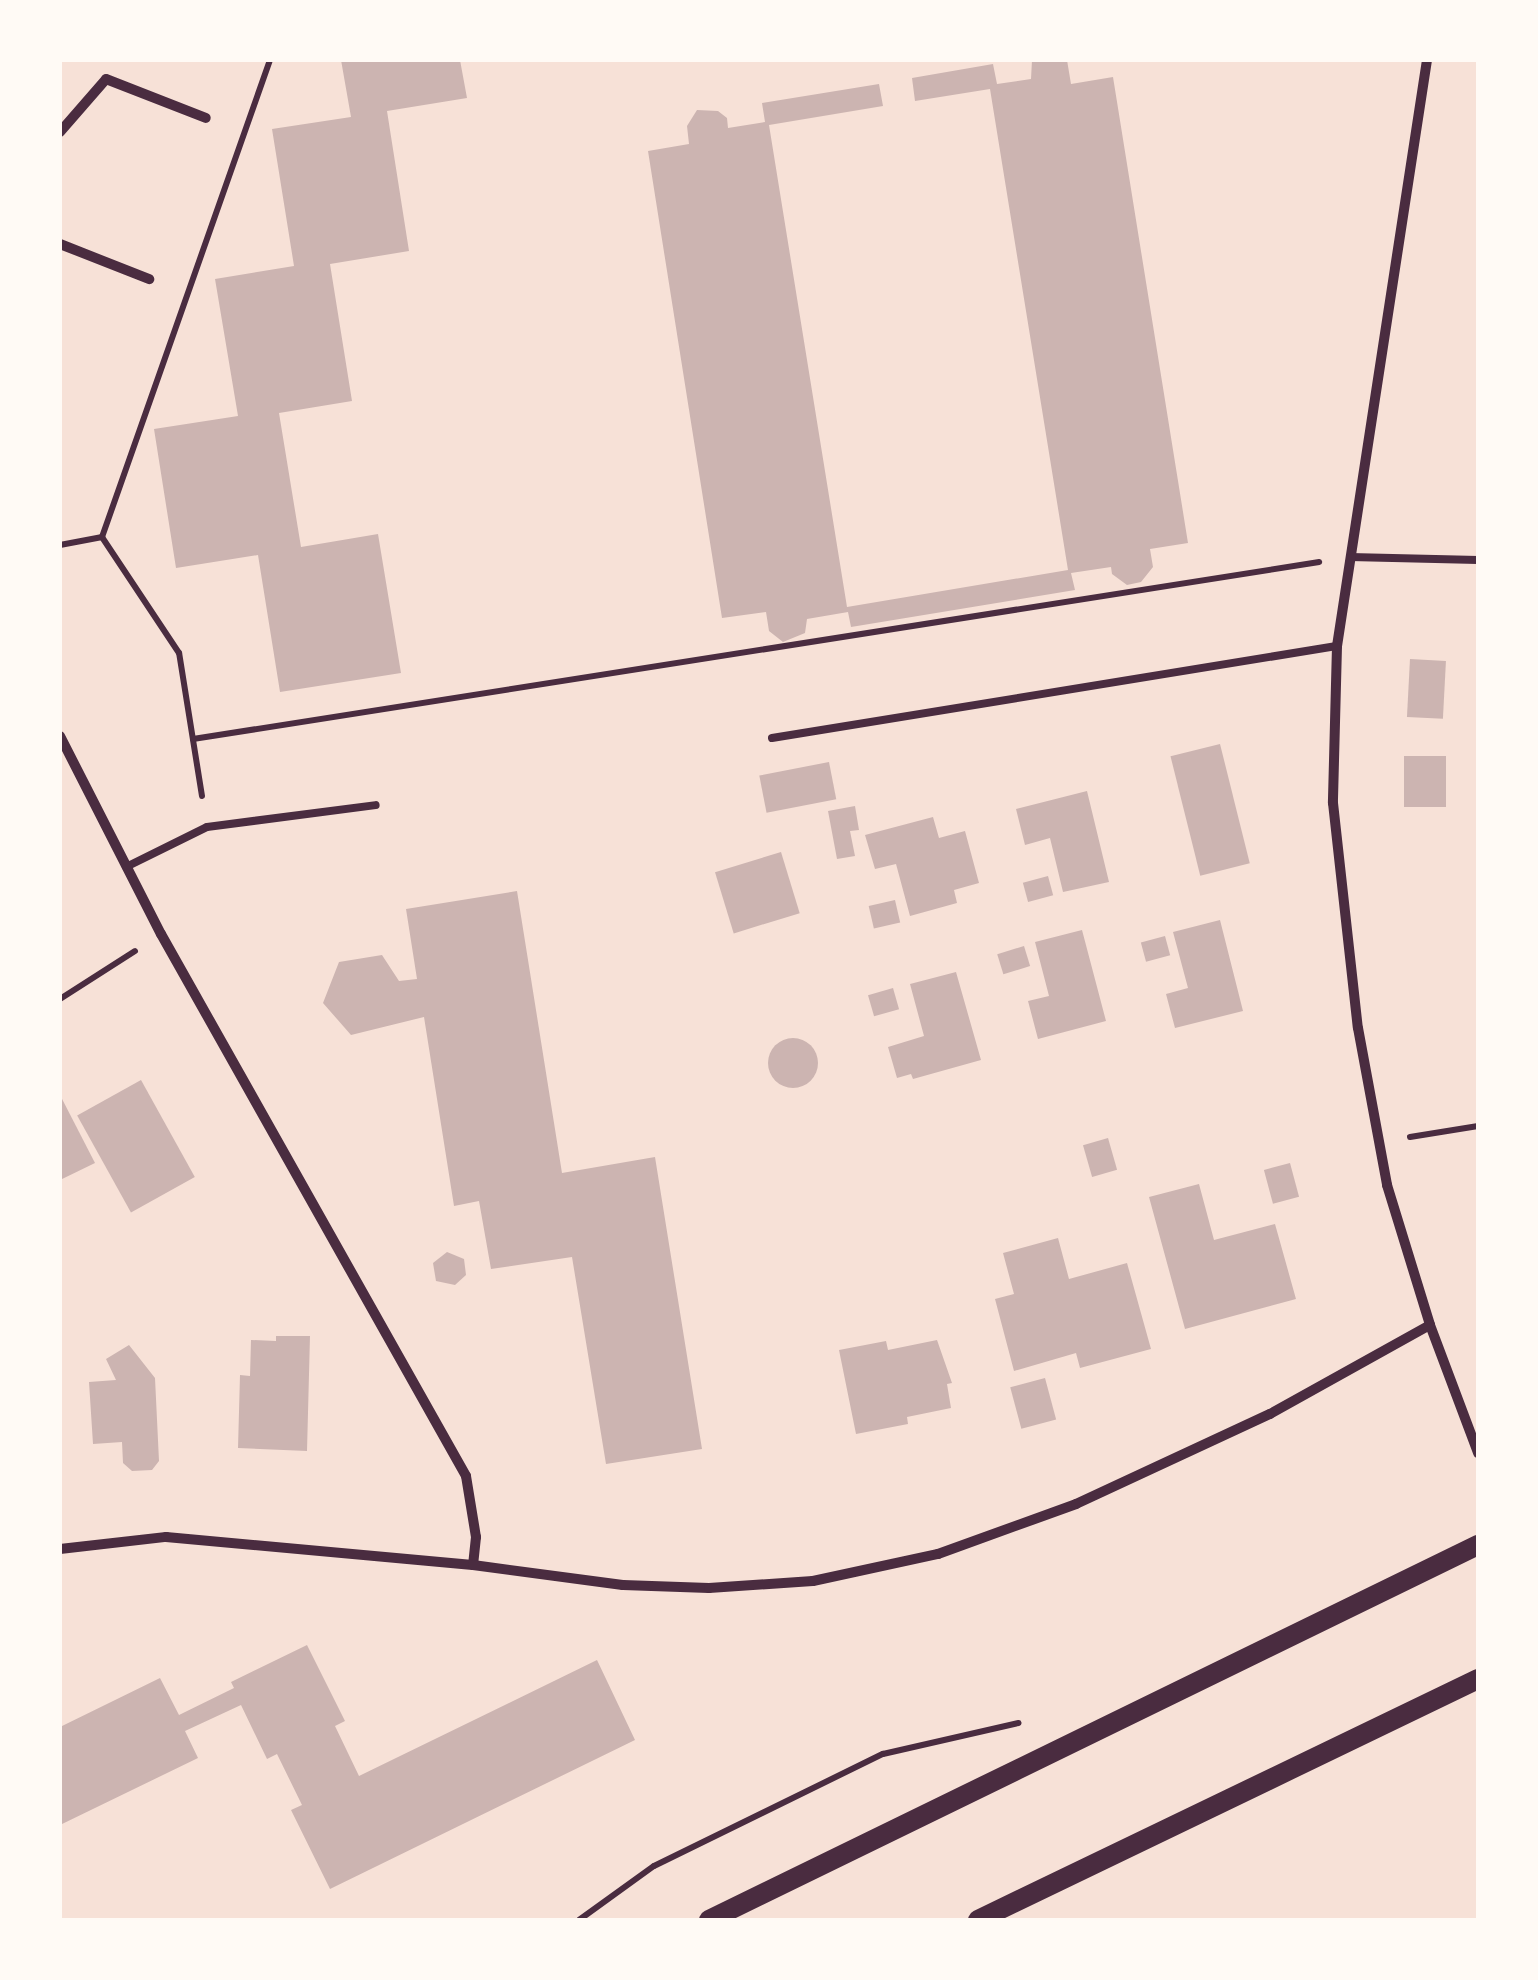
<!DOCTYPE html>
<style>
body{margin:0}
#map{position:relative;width:1538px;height:1980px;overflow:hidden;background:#f7e1d7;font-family:Arial,sans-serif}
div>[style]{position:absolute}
.building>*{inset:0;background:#ccb4b1;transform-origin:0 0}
.round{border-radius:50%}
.path>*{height:6px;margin:-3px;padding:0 3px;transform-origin:3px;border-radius:3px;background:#4a2c40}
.service>*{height:8px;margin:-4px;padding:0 4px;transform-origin:4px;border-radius:4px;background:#4a2c40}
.minor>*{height:10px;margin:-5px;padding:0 5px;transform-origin:5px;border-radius:5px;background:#4a2c40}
.secondary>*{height:20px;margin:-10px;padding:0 10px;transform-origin:10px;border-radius:10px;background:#4a2c40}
span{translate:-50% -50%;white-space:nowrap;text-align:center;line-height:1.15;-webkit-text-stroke:10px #fffaf5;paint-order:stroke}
.frame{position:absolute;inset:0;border:62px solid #fffaf5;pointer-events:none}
</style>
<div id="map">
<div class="building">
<div style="clip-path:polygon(341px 60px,460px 60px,467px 98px,387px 111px,409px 251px,330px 264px,352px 401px,279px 413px,301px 547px,378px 534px,401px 673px,280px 692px,258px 555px,176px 568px,154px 429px,238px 416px,215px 279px,294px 266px,272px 129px,351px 117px)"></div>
<div style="clip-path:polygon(1032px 60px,1067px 60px,1071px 84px,1113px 77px,1188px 543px,1150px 549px,1153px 567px,1141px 582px,1127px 585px,1112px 574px,1111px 567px,1071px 573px,1075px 590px,851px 627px,848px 612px,807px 619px,805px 633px,783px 642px,769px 631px,766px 612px,722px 618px,648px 151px,689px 144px,687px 126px,697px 110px,718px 111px,727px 118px,728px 128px,765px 122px,762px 103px,879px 84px,883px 106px,769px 125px,847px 607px,1068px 570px,990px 89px,915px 101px,912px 78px,993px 64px,997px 84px,1031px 79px)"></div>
<div style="left:1410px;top:659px;width:36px;height:58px;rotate:3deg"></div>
<div style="left:1220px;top:744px;width:123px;height:51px;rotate:76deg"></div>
<div style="left:1404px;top:756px;width:42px;height:51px"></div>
<div style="left:829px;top:762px;width:38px;height:71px;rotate:79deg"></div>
<div style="clip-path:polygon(1087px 791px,1109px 882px,1063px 892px,1050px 838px,1025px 845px,1016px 809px)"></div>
<div style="clip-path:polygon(855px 806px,859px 830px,850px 831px,855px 856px,837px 859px,828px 811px)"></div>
<div style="clip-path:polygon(933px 817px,939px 838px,965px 831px,979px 883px,954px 890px,957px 903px,910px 916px,896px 864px,875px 869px,865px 835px)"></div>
<div style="left:781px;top:852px;width:64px;height:69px;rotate:73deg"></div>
<div style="left:1048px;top:876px;width:20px;height:26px;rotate:75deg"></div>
<div style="clip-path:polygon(517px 891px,562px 1173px,655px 1157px,702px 1449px,606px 1464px,572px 1257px,491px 1269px,479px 1201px,454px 1206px,424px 1017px,351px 1035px,323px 1003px,339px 962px,382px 955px,399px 981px,417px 979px,406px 909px)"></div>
<div style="left:895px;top:900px;width:23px;height:27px;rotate:77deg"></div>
<div style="clip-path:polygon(1220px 920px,1243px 1011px,1175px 1028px,1166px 994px,1188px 988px,1173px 932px)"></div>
<div style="clip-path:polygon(1082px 930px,1106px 1021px,1038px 1039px,1028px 1001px,1049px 996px,1035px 942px)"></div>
<div style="left:1165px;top:936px;width:20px;height:25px;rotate:75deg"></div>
<div style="left:1024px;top:946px;width:21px;height:28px;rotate:73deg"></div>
<div style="clip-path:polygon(956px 972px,981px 1060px,913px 1079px,911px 1074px,897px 1078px,888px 1047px,924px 1036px,910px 984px)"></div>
<div style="left:893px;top:988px;width:22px;height:26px;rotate:74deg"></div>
<div class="round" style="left:768px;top:1038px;width:50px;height:50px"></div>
<div style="left:141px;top:1080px;width:111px;height:73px;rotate:61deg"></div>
<div style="clip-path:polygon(60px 1095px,95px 1163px,60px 1180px)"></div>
<div style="left:1108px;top:1138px;width:33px;height:26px;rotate:74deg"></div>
<div style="left:1290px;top:1163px;width:35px;height:27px;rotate:75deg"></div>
<div style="clip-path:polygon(1199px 1184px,1214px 1240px,1275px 1224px,1296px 1299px,1185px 1329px,1149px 1197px)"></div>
<div style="clip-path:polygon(1058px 1238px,1069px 1279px,1127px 1263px,1151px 1349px,1080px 1368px,1076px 1353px,1014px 1371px,995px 1299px,1014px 1294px,1003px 1253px)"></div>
<div style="clip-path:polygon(447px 1252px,464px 1259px,466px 1275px,455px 1285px,436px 1281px,433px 1263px)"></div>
<div style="clip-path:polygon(276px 1336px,310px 1336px,307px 1451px,238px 1448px,240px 1375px,250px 1376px,251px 1340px,276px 1341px)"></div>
<div style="clip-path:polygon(937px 1340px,952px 1383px,947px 1384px,951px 1408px,907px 1417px,908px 1424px,856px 1434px,839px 1350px,886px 1341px,888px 1350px)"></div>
<div style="clip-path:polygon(129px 1345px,155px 1378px,159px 1461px,152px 1470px,132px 1471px,123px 1463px,122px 1442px,93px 1444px,89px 1382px,116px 1380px,106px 1359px)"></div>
<div style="left:1045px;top:1378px;width:43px;height:36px;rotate:75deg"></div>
<div style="clip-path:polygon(307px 1645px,345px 1721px,335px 1726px,359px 1776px,597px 1660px,635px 1740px,330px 1889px,291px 1810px,302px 1805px,277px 1754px,267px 1759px,241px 1705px,185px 1731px,198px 1758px,60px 1825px,60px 1727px,160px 1678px,179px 1715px,234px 1688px,231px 1682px)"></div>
</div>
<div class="path">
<div style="left:60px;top:545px;width:43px;rotate:-10.8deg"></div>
<div style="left:193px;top:739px;width:1140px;rotate:-8.93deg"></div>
<div style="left:202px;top:796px;width:145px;rotate:-99.1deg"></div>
<div style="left:179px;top:653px;width:139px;rotate:-123.6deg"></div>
<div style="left:102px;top:537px;width:506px;rotate:-70.6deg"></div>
<div style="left:60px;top:999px;width:89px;rotate:-32.6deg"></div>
<div style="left:1410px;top:1137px;width:69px;rotate:-9.2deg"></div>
<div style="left:579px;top:1920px;width:92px;rotate:-35.8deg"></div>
<div style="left:654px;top:1866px;width:255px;rotate:-26.1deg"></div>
<div style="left:883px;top:1754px;width:139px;rotate:-12.9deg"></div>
</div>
<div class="service">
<div style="left:1350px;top:557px;width:128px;rotate:1.3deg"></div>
<div style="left:772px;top:738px;width:572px;rotate:-9.25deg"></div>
<div style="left:126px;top:867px;width:90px;rotate:-26.3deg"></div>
<div style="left:207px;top:827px;width:170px;rotate:-7.4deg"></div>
</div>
<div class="minor">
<div style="left:1427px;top:60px;width:593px;rotate:98.73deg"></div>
<div style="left:1337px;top:646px;width:157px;rotate:91.5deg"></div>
<div style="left:1333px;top:803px;width:226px;rotate:83.7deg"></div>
<div style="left:1358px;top:1028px;width:160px;rotate:79.5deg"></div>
<div style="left:1387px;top:1185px;width:146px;rotate:72.9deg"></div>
<div style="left:1430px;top:1325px;width:137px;rotate:69.4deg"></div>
<div style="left:60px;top:132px;width:70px;rotate:-49deg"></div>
<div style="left:106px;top:79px;width:107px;rotate:21.3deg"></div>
<div style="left:60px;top:244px;width:96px;rotate:21.5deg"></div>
<div style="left:60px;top:736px;width:222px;rotate:63deg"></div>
<div style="left:161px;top:934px;width:622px;rotate:60.63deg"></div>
<div style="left:466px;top:1476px;width:62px;rotate:80.7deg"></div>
<div style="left:476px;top:1537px;width:28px;rotate:96deg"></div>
<div style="left:60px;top:1549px;width:107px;rotate:-6.5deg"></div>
<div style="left:166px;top:1537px;width:308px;rotate:5.2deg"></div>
<div style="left:473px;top:1565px;width:151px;rotate:7.6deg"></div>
<div style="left:623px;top:1585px;width:86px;rotate:2deg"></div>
<div style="left:709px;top:1588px;width:104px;rotate:-3.9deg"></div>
<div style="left:813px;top:1581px;width:128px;rotate:-12.2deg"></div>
<div style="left:938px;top:1554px;width:147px;rotate:-19.9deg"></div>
<div style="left:1076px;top:1504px;width:214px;rotate:-24.9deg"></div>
<div style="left:1270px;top:1414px;width:183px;rotate:-29.1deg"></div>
</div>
<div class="secondary">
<div style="left:709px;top:1920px;width:856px;rotate:-26deg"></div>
<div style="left:978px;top:1920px;width:555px;rotate:-25.73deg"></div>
</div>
<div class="frame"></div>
</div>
